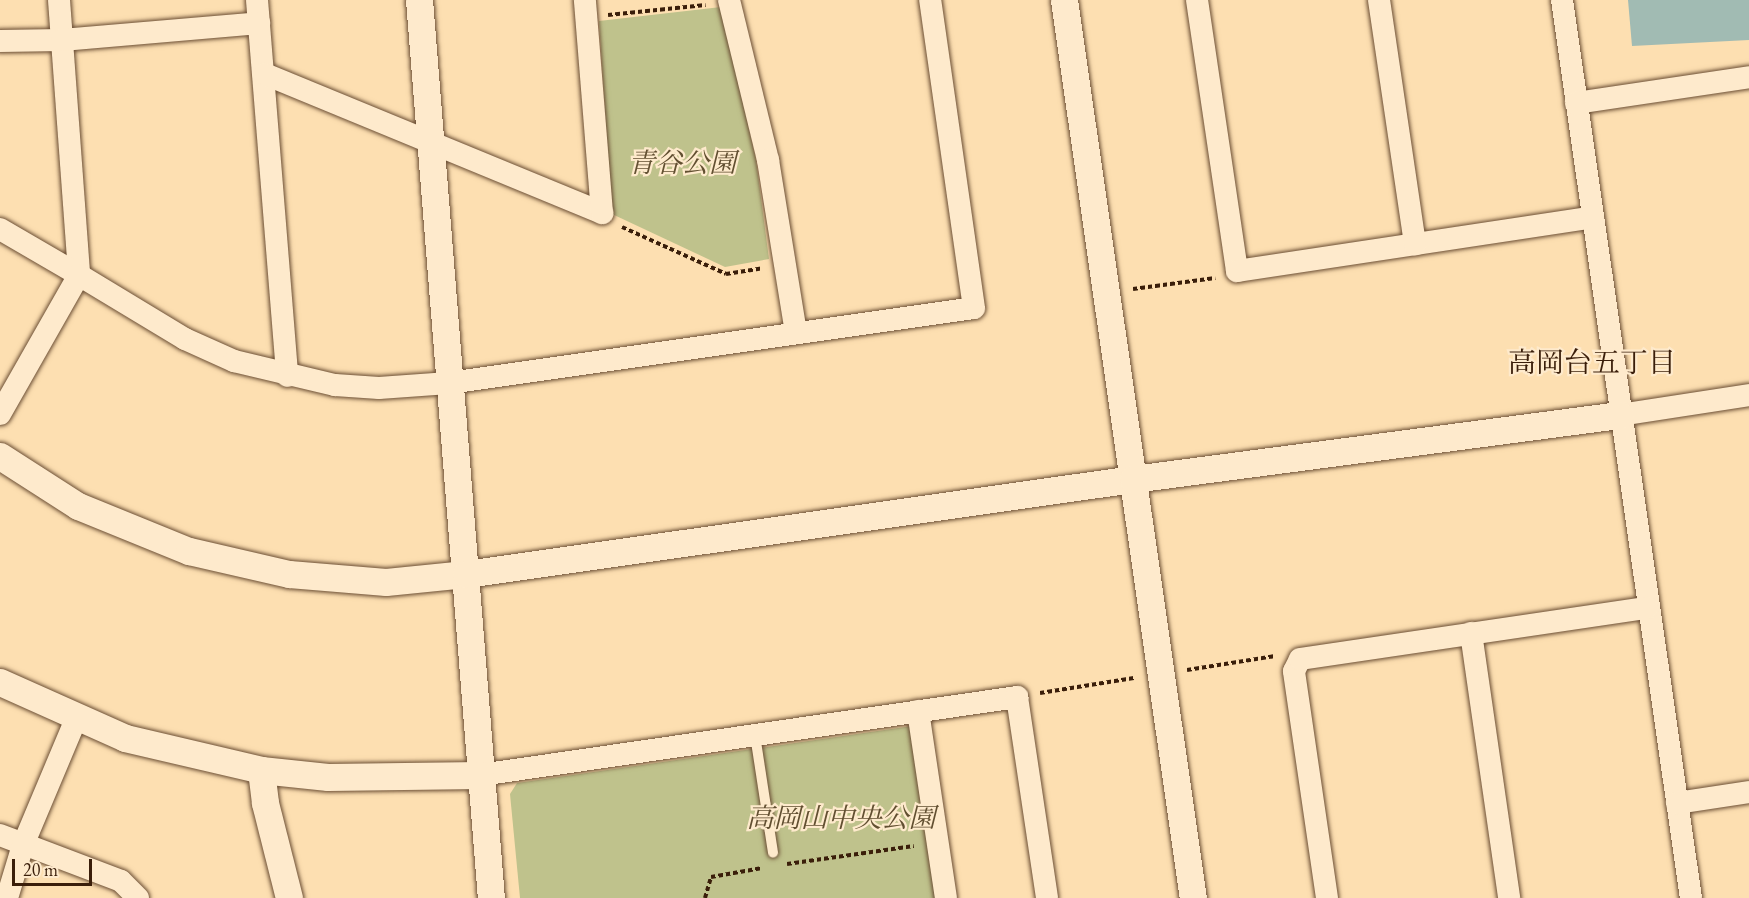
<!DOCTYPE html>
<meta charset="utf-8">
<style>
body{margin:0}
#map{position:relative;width:1749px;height:898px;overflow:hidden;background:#fddfb1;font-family:"EB Garamond","Noto Serif JP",serif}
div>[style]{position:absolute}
.green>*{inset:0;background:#bfc28c}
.water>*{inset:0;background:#a1bbb3}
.path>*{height:4px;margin-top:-2px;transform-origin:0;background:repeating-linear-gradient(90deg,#3a1e0a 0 4.5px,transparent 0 7.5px)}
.roads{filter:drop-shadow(0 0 2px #6b4e34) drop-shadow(0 0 2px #6b4e34)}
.service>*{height:10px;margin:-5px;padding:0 5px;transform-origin:5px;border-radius:5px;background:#feeacc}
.minor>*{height:22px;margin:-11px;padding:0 11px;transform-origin:11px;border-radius:11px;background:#feeacc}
.tertiary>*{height:27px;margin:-13.5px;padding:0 13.5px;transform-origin:13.5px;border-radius:13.5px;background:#feeacc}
span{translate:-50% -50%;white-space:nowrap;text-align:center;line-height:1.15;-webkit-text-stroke:4.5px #feeacc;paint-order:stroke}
.park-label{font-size:27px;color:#624f31;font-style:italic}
.neighbourhood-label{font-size:28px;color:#3a1e0a}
.scale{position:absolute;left:12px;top:859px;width:80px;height:27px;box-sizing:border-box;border:3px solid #3a1e0a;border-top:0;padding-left:8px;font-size:18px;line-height:21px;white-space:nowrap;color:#3a1e0a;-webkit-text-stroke:4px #feeacc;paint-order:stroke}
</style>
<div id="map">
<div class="green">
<div style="clip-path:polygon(721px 7px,756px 160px,769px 259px,725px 267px,612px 214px,599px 21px)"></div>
<div style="clip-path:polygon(912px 726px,937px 898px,520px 898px,510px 794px,517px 783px)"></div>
</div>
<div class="water">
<div style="clip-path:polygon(1628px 0,1749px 0,1749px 40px,1632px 46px)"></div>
</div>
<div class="path">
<div style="left:608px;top:15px;width:98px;rotate:-5.9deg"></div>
<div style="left:622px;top:227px;width:114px;rotate:24.3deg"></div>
<div style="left:726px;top:274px;width:37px;rotate:-9deg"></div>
<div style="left:1133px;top:289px;width:83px;rotate:-7.6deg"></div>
<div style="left:1187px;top:670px;width:89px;rotate:-9deg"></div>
<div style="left:1040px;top:693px;width:95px;rotate:-9.1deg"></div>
<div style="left:787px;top:864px;width:128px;rotate:-8.1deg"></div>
<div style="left:705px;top:898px;width:22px;rotate:-74deg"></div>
<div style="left:711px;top:877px;width:52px;rotate:-10deg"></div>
</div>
<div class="roads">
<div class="service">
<div style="left:755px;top:735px;width:119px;rotate:81.3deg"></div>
</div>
<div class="minor">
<div style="left:59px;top:0;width:276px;rotate:85.8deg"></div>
<div style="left:257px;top:0;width:377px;rotate:85.4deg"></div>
<div style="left:729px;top:0;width:165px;rotate:76.3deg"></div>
<div style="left:768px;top:160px;width:175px;rotate:80.8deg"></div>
<div style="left:1197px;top:0;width:274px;rotate:81.6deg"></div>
<div style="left:1237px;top:271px;width:360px;rotate:-8.6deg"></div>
<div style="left:1379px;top:0;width:247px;rotate:81.6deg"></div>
<div style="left:1562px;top:0;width:907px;rotate:81.83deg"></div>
<div style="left:0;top:41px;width:62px;rotate:-0.9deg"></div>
<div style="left:62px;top:40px;width:198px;rotate:-4.9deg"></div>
<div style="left:265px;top:74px;width:365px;rotate:22.4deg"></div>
<div style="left:602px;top:213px;width:214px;rotate:-94.6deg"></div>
<div style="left:1576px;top:103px;width:175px;rotate:-8.5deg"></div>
<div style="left:0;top:229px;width:91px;rotate:30.2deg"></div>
<div style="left:0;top:414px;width:160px;rotate:-60.4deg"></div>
<div style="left:79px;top:275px;width:124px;rotate:31.1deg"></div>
<div style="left:185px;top:339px;width:54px;rotate:24.2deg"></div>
<div style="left:234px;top:361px;width:104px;rotate:13.4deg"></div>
<div style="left:335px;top:385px;width:44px;rotate:3.9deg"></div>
<div style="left:379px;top:388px;width:70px;rotate:-4.1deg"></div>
<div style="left:449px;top:383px;width:530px;rotate:-8.13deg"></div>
<div style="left:974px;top:308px;width:311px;rotate:-98.1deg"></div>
<div style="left:1620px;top:415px;width:131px;rotate:-8.8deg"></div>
<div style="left:1471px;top:633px;width:268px;rotate:81.8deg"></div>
<div style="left:918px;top:711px;width:189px;rotate:81.5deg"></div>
<div style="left:480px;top:775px;width:543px;rotate:-8.26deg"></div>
<div style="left:1017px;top:697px;width:203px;rotate:81.5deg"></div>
<div style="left:1677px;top:803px;width:73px;rotate:-8.7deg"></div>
<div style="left:0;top:835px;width:129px;rotate:20.8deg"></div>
<div style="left:121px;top:881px;width:24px;rotate:45deg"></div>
<div style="left:7px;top:898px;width:55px;rotate:-73.2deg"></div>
<div style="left:23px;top:845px;width:137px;rotate:-67.2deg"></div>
<div style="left:1327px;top:898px;width:229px;rotate:-98.3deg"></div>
<div style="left:1294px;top:671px;width:13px;rotate:-63deg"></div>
<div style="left:1300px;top:659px;width:351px;rotate:-8.4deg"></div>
</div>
<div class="tertiary">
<div style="left:419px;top:0;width:901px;rotate:85.42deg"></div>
<div style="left:1064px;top:0;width:907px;rotate:81.83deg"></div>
<div style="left:0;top:456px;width:93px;rotate:32.7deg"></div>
<div style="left:78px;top:506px;width:120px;rotate:22.1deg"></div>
<div style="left:189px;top:551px;width:103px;rotate:13deg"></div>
<div style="left:289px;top:574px;width:97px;rotate:4.7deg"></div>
<div style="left:386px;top:582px;width:80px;rotate:-5.7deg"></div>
<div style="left:466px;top:574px;width:674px;rotate:-8.11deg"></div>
<div style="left:1133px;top:479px;width:491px;rotate:-7.5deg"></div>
<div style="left:0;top:682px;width:137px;rotate:24.1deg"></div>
<div style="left:125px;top:738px;width:140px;rotate:13.2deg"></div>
<div style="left:261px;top:770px;width:67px;rotate:6deg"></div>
<div style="left:328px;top:777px;width:152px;rotate:-0.8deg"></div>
<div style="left:261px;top:770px;width:33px;rotate:83deg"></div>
<div style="left:265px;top:803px;width:98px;rotate:75.8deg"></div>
</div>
</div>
<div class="park-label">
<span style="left:682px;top:163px">青谷公園</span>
<span style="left:841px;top:818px">高岡山中央公園</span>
</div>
<div class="neighbourhood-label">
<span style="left:1592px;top:362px">高岡台五丁目</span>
</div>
<div class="scale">20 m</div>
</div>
